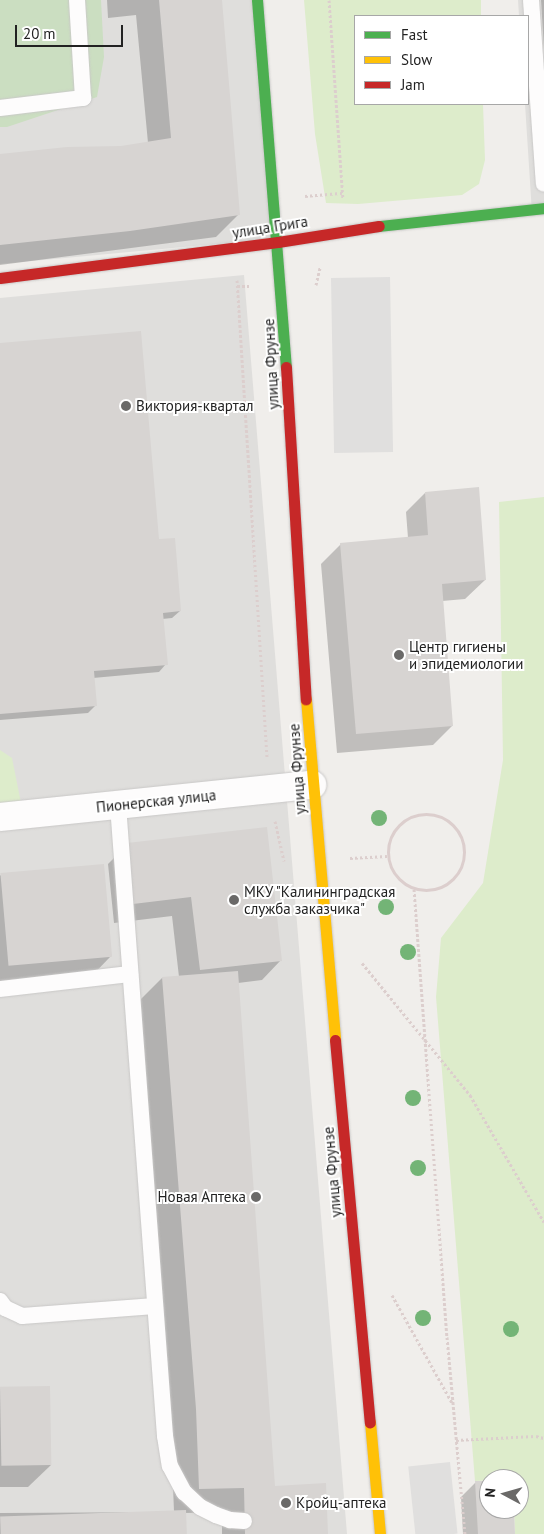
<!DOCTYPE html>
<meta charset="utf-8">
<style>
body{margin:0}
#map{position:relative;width:544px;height:1534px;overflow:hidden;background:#f0eeeb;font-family:"PT Sans",sans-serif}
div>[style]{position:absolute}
.residential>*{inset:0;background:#dfdedc}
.grass>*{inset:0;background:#ddeccb}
.forest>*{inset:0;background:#cbdec1}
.parking>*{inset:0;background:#e0dfde;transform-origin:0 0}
.shadow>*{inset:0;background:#0003}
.building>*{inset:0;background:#d7d4d2;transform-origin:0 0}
.path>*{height:3px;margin-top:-1.5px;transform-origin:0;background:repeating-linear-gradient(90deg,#dccecd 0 2.5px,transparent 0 5px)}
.path>.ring{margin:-1.5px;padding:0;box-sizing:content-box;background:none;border:3px solid #dccecd;border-radius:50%}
.roads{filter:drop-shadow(0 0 1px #c9c8c7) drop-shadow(0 0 1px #c9c8c7)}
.lane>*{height:16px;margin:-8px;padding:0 8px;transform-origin:8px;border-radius:8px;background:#fdfcfc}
.street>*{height:28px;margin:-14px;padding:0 14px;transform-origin:14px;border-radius:14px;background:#fdfcfc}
.fast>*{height:11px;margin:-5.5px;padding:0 5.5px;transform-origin:5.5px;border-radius:5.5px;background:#4caf50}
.slow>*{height:11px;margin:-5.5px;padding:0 5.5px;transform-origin:5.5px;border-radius:5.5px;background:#ffc107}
.jam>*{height:11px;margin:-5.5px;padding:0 5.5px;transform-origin:5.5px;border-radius:5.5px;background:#c62828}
.trees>*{width:16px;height:16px;margin:-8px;border-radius:50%;background:#73b476}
.dots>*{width:14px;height:14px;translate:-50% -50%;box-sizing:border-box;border:2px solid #fff;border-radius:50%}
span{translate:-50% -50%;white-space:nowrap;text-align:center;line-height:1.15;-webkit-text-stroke:4px #fff;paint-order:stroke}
.street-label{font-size:15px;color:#222}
.poi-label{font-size:15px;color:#222}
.left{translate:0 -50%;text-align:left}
.right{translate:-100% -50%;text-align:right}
.legend{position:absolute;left:354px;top:15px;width:175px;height:90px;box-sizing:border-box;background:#fff;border:1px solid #a7a7a7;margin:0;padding:6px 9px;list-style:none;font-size:15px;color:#222}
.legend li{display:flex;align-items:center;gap:10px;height:25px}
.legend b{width:25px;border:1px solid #a7a7a7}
.north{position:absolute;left:479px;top:1469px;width:50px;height:50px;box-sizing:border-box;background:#fff;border:1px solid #a7a7a7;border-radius:50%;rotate:276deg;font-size:14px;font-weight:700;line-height:20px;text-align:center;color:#222}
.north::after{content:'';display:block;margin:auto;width:18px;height:22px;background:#6a6968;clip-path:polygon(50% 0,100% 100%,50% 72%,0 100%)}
.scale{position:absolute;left:15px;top:25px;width:108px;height:22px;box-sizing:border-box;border:2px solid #222;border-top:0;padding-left:6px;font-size:15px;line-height:18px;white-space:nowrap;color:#222;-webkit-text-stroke:4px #fff;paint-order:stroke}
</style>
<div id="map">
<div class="residential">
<div style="clip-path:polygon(0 0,263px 0,280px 238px,0 264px)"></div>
<div style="clip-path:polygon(518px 0,544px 0,544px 212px,532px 213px,525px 104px,528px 104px,528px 16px,519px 16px)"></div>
<div style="clip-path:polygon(244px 275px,347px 1534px,0 1534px,0 298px)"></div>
</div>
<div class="grass">
<div style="clip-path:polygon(304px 0,481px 0,481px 16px,355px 16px,355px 104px,483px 104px,485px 160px,479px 184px,462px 195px,358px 204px,326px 203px,315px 134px)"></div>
<div style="clip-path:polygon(544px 497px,544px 1534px,515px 1534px,514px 1509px,519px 1509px,519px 1479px,475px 1481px,436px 997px,441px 938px,483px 883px,503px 760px,499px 502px)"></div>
<div style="clip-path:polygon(0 750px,12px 758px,21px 803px,0 805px)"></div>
</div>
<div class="forest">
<div style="clip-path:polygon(0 0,101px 0,104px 57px,97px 97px,7px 127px,0 127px)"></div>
</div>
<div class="parking">
<div style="left:390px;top:277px;width:175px;height:59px;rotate:89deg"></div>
<div style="left:450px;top:1462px;width:72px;height:42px;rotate:84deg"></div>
</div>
<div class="shadow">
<div style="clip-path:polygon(107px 0,221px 0,238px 215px,216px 237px,0 265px,0 155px,121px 147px,148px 143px,136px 15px,108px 18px)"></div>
<div style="clip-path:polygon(541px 0,544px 0,544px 50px)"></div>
<div style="clip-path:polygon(0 344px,158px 540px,180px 611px,172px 618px,162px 619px,166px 664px,159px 672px,93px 678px,96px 705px,88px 713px,0 720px)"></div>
<div style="clip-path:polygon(425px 493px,485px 580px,465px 599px,442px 601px,452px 726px,433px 745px,337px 753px,321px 564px,341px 544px,408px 538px,406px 512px)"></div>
<div style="clip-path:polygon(127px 845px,281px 960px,262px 980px,238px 983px,273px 1488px,327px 1534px,222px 1534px,222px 1512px,185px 1513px,186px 1534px,0 1534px,0 1513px,174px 1512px,171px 1435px,137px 1003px,162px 978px,179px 977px,172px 916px,114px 923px,108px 864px)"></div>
<div style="clip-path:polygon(0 875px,111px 956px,86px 982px,0 990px)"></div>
<div style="clip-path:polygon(0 1388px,51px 1465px,28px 1487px,0 1487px)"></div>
<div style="clip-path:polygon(489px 1482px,489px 1509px,513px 1509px,514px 1534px,463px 1534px,461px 1497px,475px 1483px)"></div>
</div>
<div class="building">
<div style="clip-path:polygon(159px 0,222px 0,240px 215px,130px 231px,0 245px,0 154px,67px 147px,121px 146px,171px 138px)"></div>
<div style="clip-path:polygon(141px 331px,159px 539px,175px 538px,181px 611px,163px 613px,168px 665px,94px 671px,97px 706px,0 714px,0 343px)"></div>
<div style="clip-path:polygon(479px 487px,486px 580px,442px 584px,453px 726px,356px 734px,340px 543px,428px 535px,425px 492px)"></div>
<div style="clip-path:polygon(267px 827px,282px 961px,200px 970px,191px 897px,133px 904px,127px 843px)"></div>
<div style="left:104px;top:864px;width:93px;height:104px;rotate:85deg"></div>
<div style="clip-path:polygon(238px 971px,275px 1486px,326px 1483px,328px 1534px,245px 1534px,244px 1488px,199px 1489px,196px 1409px,162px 977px)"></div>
<div style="left:50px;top:1386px;width:79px;height:50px;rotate:89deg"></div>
<div style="clip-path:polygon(475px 1481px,489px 1481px,489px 1509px,514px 1509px,515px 1534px,478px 1534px)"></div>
<div style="left:186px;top:1510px;width:24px;height:186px;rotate:88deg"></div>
</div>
<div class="path">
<div style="left:329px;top:0;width:198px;rotate:86deg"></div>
<div style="left:305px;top:196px;width:38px;rotate:-5deg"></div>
<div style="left:237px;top:280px;width:479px;rotate:86.4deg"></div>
<div style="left:316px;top:285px;width:18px;rotate:-77deg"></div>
<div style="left:237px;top:286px;width:12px"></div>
<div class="ring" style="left:388px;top:814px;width:73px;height:73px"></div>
<div style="left:275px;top:821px;width:41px;rotate:77.3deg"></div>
<div style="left:350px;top:858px;width:37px;rotate:-3deg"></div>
<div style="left:414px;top:889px;width:449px;rotate:85.8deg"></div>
<div style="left:447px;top:1337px;width:198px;rotate:84.8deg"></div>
<div style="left:362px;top:963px;width:171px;rotate:50.7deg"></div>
<div style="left:470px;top:1095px;width:147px;rotate:59.8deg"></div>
<div style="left:392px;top:1295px;width:124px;rotate:60.9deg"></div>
<div style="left:456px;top:1440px;width:80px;rotate:-2.9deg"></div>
<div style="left:536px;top:1436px;width:8px;rotate:14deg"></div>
</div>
<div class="roads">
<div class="lane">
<div style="left:531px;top:0;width:184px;rotate:86deg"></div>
<div style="left:0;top:108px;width:84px;rotate:-6.9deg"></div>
<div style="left:83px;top:98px;width:98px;rotate:-93.5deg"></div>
<div style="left:118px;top:805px;width:633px;rotate:85.74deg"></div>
<div style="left:165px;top:1436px;width:30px;rotate:81deg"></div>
<div style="left:170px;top:1466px;width:30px;rotate:62deg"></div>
<div style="left:184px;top:1492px;width:22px;rotate:43deg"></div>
<div style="left:200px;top:1507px;width:18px;rotate:27deg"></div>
<div style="left:216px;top:1515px;width:15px;rotate:20deg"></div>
<div style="left:230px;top:1520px;width:14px;rotate:4deg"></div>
<div style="left:0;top:989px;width:131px;rotate:-6.6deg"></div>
<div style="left:0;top:1301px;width:9px;rotate:54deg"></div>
<div style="left:5px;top:1308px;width:19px;rotate:25deg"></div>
<div style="left:22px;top:1316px;width:133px;rotate:-4.3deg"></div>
</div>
<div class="street">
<div style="left:0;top:817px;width:314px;rotate:-5.9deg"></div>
</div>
<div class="fast">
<div style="left:257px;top:0;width:368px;rotate:85.5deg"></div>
<div style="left:379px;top:226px;width:166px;rotate:-6.2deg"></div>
</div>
<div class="slow">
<div style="left:306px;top:699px;width:342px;rotate:85.1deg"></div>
<div style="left:370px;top:1422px;width:112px;rotate:84.9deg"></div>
</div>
<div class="jam">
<div style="left:0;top:278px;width:280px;rotate:-7.4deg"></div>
<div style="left:278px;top:242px;width:102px;rotate:-9deg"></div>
<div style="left:286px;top:367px;width:333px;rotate:86.6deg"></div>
<div style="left:335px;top:1040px;width:384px;rotate:84.8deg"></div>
</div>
</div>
<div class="trees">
<div style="left:379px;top:818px"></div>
<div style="left:386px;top:907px"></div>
<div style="left:408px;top:952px"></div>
<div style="left:413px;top:1098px"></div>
<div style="left:418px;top:1168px"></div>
<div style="left:423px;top:1318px"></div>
<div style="left:511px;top:1329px"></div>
</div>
<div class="dots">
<div style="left:126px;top:406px;background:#6a6968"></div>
<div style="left:399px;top:655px;background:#6a6968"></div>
<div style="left:234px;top:900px;background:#6a6968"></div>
<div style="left:256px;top:1197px;background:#6a6968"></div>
<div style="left:286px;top:1503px;background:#6a6968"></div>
</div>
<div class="street-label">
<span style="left:270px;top:227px;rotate:-9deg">улица Грига</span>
<span style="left:271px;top:364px;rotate:-93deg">улица Фрунзе</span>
<span style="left:297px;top:769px;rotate:-94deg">улица Фрунзе</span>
<span style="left:156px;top:801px;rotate:-6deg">Пионерская улица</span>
<span style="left:332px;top:1172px;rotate:-95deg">улица Фрунзе</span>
</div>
<div class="poi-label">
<span class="left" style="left:136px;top:406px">Виктория-квартал</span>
<span class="left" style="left:409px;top:655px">Центр гигиены<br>и эпидемиологии</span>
<span class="left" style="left:244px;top:900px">МКУ "Калининградская<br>служба заказчика"</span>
<span class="right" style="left:246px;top:1197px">Новая Аптека</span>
<span class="left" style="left:296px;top:1503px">Кройц-аптека</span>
</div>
<ul class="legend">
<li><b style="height:6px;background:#4caf50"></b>Fast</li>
<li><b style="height:6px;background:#ffc107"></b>Slow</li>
<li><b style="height:6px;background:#c62828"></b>Jam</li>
</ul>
<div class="north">N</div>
<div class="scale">20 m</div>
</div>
